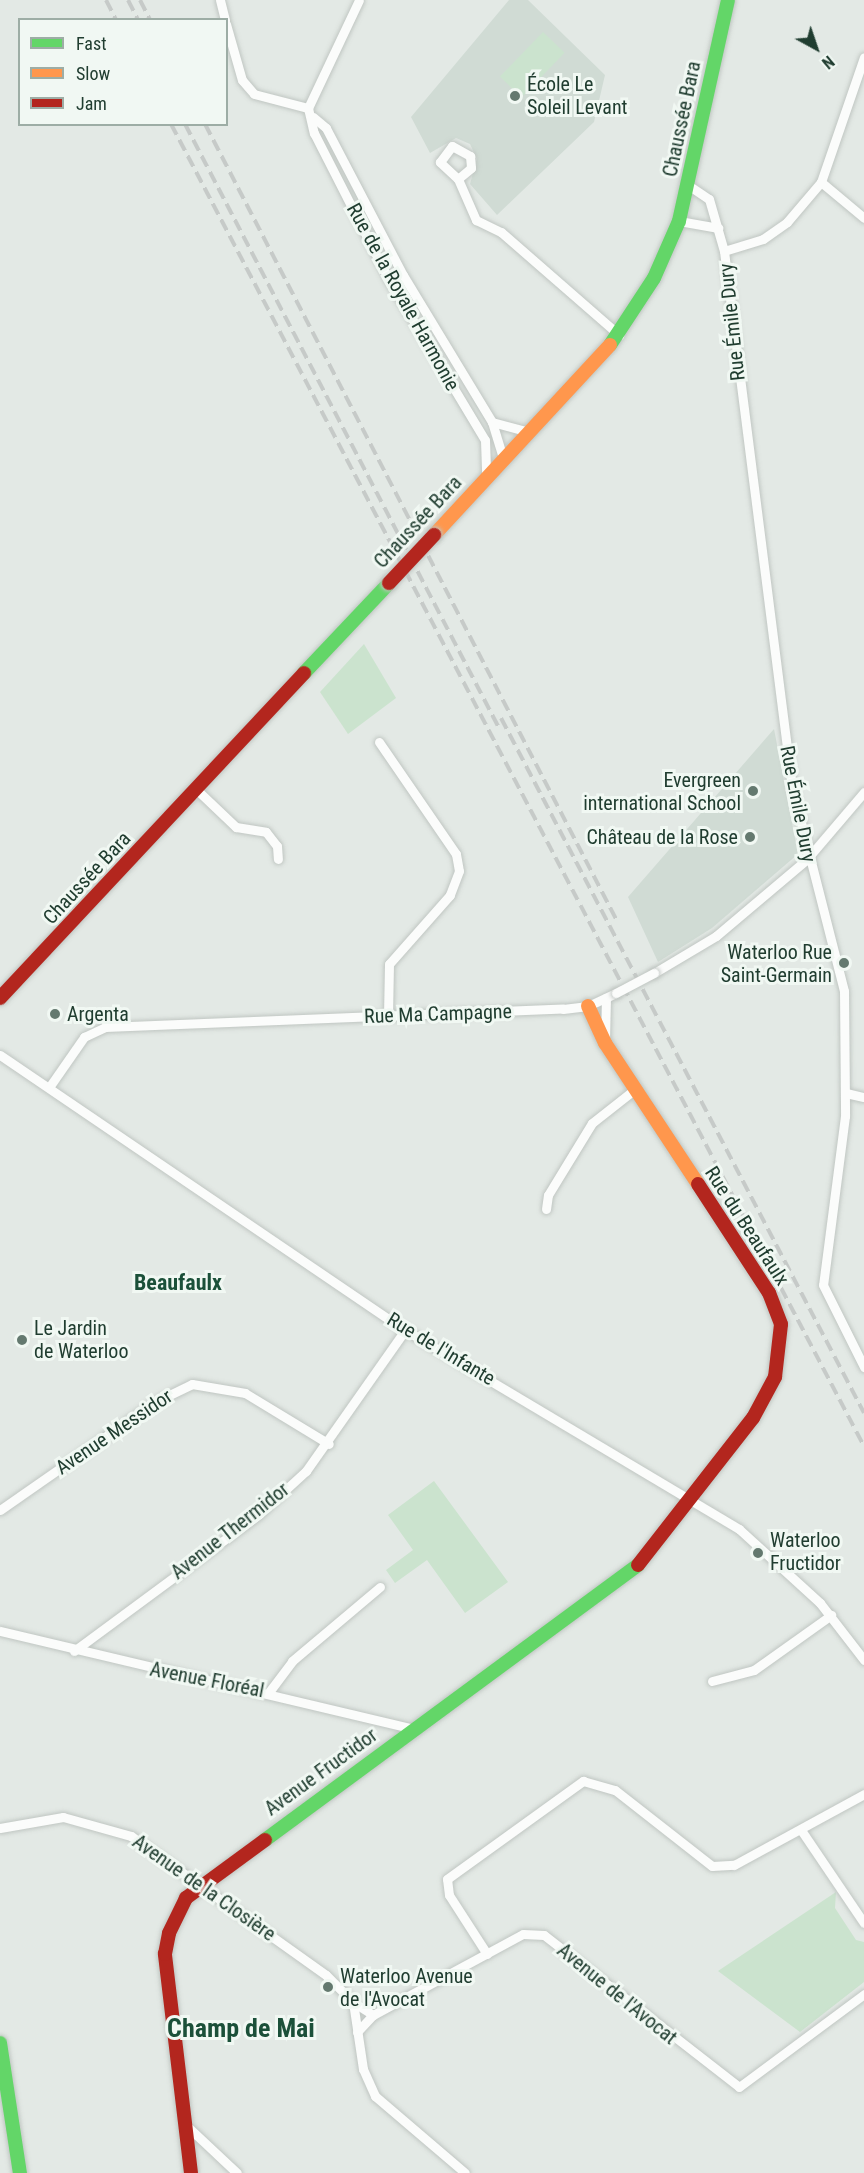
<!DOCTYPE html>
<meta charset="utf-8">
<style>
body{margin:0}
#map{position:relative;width:864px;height:2173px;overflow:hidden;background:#e3e9e5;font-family:"Roboto Condensed",sans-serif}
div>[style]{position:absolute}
.built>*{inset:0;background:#d0dbd4}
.green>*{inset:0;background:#cbe3ce;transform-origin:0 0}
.roads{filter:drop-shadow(0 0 2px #c0c6c2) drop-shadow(0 0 2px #c0c6c2)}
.street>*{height:9px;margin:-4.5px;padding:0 4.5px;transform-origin:4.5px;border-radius:4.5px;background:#fbfcfb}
.fast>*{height:14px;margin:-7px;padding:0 7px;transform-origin:7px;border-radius:7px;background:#63d668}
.slow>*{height:14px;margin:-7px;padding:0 7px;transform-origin:7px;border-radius:7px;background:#ff974d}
.jam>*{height:14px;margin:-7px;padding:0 7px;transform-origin:7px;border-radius:7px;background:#b3261e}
.rail>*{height:4px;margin-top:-2px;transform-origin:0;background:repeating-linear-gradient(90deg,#c6cac8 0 12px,transparent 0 18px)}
.bridges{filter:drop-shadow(0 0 2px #c0c6c2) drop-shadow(0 0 2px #c0c6c2)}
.street-bridge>*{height:9px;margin:-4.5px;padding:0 4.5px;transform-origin:4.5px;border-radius:4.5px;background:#fbfcfb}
.jam-bridge>*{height:14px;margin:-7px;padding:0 7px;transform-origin:7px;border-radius:7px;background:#b3261e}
.dots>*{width:16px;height:16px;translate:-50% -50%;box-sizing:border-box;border:3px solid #f1f8f3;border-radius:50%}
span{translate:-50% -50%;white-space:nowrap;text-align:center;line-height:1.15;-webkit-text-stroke:6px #f1f8f3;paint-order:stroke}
.poi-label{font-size:20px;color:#203d30}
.left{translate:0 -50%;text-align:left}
.right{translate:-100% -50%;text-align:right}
.street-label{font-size:20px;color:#203d30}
.quarter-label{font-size:22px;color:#1b5039;font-weight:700}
.district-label{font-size:26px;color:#1b5039;font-weight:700}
.legend{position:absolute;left:18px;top:18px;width:210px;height:108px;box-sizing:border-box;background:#f1f8f3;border:2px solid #9dada5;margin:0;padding:8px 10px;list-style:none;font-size:18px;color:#203d30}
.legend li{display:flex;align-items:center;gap:12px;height:30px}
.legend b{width:30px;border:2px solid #9dada5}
.north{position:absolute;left:786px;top:18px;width:60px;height:60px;-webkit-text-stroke:4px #f1f8f3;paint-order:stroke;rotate:140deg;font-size:16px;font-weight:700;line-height:24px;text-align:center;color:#203d30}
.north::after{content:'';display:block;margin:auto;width:21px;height:27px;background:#203d30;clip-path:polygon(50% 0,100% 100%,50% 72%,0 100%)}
</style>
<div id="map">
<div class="built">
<div style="clip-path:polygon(509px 0,528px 0,605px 75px,594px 122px,497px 215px,470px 184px,477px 159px,470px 144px,456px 138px,430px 153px,411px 117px)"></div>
<div style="clip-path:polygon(774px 729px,798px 854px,712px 928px,658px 962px,628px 897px)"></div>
</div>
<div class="green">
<div style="left:543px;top:32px;width:30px;height:62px;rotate:44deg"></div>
<div style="clip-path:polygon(364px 644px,396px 698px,348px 734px,320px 692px)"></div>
<div style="clip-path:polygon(434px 1481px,508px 1582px,465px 1613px,427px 1560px,395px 1583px,386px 1570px,413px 1550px,388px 1515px)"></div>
<div style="clip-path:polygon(836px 1892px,835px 1908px,856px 1940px,864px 1942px,864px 1982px,800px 2032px,718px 1971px)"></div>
</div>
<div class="roads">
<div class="street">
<div style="left:220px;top:0;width:21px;rotate:76deg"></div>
<div style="left:226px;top:24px;width:58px;rotate:74.1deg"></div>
<div style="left:242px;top:80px;width:18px;rotate:49deg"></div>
<div style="left:254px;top:94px;width:56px;rotate:14.5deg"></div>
<div style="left:308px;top:108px;width:119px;rotate:-64.7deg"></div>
<div style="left:308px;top:108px;width:26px;rotate:77deg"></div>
<div style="left:314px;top:133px;width:167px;rotate:63deg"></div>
<div style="left:390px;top:282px;width:184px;rotate:59deg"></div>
<div style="left:485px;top:440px;width:37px;rotate:88deg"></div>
<div style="left:313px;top:117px;width:17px;rotate:40deg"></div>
<div style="left:326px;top:128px;width:166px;rotate:62.4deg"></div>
<div style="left:403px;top:275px;width:172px;rotate:58.8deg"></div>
<div style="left:492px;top:422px;width:39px;rotate:15deg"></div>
<div style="left:458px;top:179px;width:25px;rotate:-137deg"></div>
<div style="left:440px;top:162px;width:20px;rotate:-53deg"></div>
<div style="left:452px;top:146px;width:21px;rotate:29deg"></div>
<div style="left:470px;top:156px;width:12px;rotate:85deg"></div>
<div style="left:471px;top:168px;width:17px;rotate:140deg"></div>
<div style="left:458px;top:179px;width:45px;rotate:66.3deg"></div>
<div style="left:476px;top:220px;width:28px;rotate:26deg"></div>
<div style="left:501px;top:232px;width:157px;rotate:41.1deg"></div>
<div style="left:821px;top:182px;width:56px;rotate:39.9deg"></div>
<div style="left:688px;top:185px;width:25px;rotate:34deg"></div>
<div style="left:709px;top:199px;width:54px;rotate:73.9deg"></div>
<div style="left:724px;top:251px;width:540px;rotate:82.77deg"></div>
<div style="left:792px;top:787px;width:211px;rotate:75.7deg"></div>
<div style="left:844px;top:991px;width:125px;rotate:89.5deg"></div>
<div style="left:845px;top:1116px;width:170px;rotate:97.4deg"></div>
<div style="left:823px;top:1285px;width:92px;rotate:63.4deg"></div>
<div style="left:679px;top:221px;width:40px;rotate:10deg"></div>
<div style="left:724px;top:251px;width:41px;rotate:-17.1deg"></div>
<div style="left:763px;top:239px;width:29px;rotate:-35deg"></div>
<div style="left:787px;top:222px;width:52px;rotate:-49.6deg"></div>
<div style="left:821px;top:182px;width:132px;rotate:-71deg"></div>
<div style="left:492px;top:422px;width:39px;rotate:73deg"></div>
<div style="left:379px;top:742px;width:136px;rotate:55.5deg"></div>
<div style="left:456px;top:854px;width:17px;rotate:80deg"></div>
<div style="left:459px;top:871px;width:26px;rotate:111deg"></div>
<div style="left:450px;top:895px;width:92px;rotate:131.5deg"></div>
<div style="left:389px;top:964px;width:51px;rotate:91.1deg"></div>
<div style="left:197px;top:790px;width:54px;rotate:43.5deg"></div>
<div style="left:236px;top:827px;width:30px;rotate:9deg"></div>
<div style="left:266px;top:832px;width:18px;rotate:52deg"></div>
<div style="left:277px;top:846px;width:13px;rotate:86deg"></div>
<div style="left:654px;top:973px;width:72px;rotate:-30.8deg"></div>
<div style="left:716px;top:936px;width:119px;rotate:-40.2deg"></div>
<div style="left:807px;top:859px;width:88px;rotate:-49.6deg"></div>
<div style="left:605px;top:1041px;width:43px;rotate:-88.7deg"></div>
<div style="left:0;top:1055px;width:490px;rotate:34.2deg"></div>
<div style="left:405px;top:1330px;width:389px;rotate:30.8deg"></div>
<div style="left:739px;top:1529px;width:110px;rotate:42.4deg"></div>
<div style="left:820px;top:1603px;width:72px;rotate:52.3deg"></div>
<div style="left:50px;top:1086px;width:60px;rotate:-55.2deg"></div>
<div style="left:84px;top:1037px;width:23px;rotate:-25deg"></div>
<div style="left:105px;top:1027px;width:458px;rotate:-2.3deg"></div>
<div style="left:563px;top:1009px;width:25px;rotate:-7deg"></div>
<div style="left:588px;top:1006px;width:31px;rotate:-25deg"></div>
<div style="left:846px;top:1093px;width:18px;rotate:13deg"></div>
<div style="left:546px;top:1209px;width:14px;rotate:-82deg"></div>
<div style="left:548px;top:1195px;width:84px;rotate:-58.6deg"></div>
<div style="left:592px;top:1123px;width:55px;rotate:-38.3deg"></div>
<div style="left:0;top:1510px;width:189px;rotate:-34.9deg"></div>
<div style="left:155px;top:1402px;width:41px;rotate:-25.9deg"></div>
<div style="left:192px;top:1384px;width:54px;rotate:9.6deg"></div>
<div style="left:245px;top:1393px;width:98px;rotate:31.3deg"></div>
<div style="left:0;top:1631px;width:425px;rotate:13.3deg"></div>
<div style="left:74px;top:1651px;width:230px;rotate:-36.5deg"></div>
<div style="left:259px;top:1514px;width:64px;rotate:-42.5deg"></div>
<div style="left:306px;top:1471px;width:172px;rotate:-54.9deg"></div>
<div style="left:712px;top:1681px;width:43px;rotate:-14.7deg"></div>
<div style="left:754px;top:1670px;width:95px;rotate:-35.5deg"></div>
<div style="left:269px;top:1692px;width:39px;rotate:-53deg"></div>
<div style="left:292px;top:1661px;width:115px;rotate:-40.1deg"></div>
<div style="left:0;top:1828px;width:64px;rotate:-9.9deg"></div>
<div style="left:63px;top:1817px;width:71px;rotate:15.6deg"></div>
<div style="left:131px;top:1836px;width:239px;rotate:35.5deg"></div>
<div style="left:326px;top:1975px;width:38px;rotate:45deg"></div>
<div style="left:353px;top:2002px;width:68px;rotate:81.5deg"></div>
<div style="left:363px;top:2069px;width:30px;rotate:66deg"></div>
<div style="left:375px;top:2096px;width:118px;rotate:40.5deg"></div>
<div style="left:801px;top:1830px;width:112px;rotate:55.9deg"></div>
<div style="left:487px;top:1954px;width:70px;rotate:-122.8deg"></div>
<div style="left:449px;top:1895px;width:16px;rotate:-97deg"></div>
<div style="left:447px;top:1879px;width:168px;rotate:-35.8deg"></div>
<div style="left:583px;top:1781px;width:33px;rotate:16deg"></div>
<div style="left:615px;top:1790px;width:123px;rotate:38.1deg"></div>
<div style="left:712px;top:1866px;width:22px;rotate:-3deg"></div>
<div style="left:734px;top:1865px;width:148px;rotate:-28.6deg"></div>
<div style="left:353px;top:2002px;width:24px;rotate:33deg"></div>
<div style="left:357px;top:2032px;width:23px;rotate:-47deg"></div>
<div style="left:373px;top:2015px;width:170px;rotate:-28.4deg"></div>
<div style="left:523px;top:1934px;width:21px;rotate:3deg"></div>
<div style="left:544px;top:1935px;width:247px;rotate:37.9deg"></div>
<div style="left:739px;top:2087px;width:156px;rotate:-36.6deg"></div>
<div style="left:188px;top:2127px;width:67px;rotate:43.2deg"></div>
</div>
<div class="fast">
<div style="left:610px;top:345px;width:80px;rotate:-56.7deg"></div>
<div style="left:654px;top:278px;width:62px;rotate:-66.3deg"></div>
<div style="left:679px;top:221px;width:226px;rotate:-77.5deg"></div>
<div style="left:304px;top:673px;width:124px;rotate:-46.6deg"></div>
<div style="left:265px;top:1840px;width:463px;rotate:-36.4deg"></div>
<div style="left:0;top:2043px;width:132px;rotate:81.3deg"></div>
</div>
<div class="slow">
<div style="left:434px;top:535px;width:259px;rotate:-47.2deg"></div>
<div style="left:588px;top:1006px;width:41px;rotate:65.3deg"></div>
<div style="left:605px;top:1043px;width:169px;rotate:56.6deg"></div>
</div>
<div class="jam">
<div style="left:0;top:998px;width:445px;rotate:-46.9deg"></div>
<div style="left:638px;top:1565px;width:187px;rotate:-52deg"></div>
<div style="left:753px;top:1418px;width:47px;rotate:-61.8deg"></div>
<div style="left:775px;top:1377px;width:53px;rotate:-83.5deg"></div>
<div style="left:781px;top:1324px;width:33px;rotate:-111deg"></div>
<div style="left:769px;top:1293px;width:130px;rotate:-123.1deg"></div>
<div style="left:191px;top:2173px;width:221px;rotate:-96.8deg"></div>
<div style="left:165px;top:1954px;width:21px;rotate:-79deg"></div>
<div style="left:169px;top:1933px;width:39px;rotate:-64deg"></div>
<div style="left:186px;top:1898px;width:98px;rotate:-36.3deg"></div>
</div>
</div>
<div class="rail">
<div style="left:106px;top:0;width:22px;rotate:63deg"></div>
<div style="left:128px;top:0;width:22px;rotate:63deg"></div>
<div style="left:140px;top:0;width:22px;rotate:63deg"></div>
<div style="left:171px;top:124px;width:1493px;rotate:62.34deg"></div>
<div style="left:185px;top:124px;width:683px;rotate:62.53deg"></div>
<div style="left:205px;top:124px;width:897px;rotate:62.66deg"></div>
<div style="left:501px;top:718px;width:784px;rotate:62.42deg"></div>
</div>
<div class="bridges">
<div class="street-bridge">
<div style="left:616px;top:993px;width:43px;rotate:-27.8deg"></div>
</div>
<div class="jam-bridge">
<div style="left:389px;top:583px;width:66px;rotate:-46.8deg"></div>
</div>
</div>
<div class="dots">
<div style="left:515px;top:96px;background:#64796f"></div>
<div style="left:753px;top:791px;background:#64796f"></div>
<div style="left:750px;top:837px;background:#64796f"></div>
<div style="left:844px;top:963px;background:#64796f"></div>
<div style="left:55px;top:1014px;background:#64796f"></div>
<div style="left:22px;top:1340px;background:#64796f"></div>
<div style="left:758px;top:1553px;background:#64796f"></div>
<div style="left:328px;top:1987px;background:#64796f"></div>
</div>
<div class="poi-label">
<span class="left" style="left:527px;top:96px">École Le<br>Soleil Levant</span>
<span class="right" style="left:741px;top:792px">Evergreen<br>international School</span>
<span class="right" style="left:738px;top:837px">Château de la Rose</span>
<span class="right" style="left:832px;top:964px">Waterloo Rue<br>Saint-Germain</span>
<span class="left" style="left:67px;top:1014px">Argenta</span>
<span class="left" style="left:34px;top:1340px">Le Jardin<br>de Waterloo</span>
<span class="left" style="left:770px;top:1552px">Waterloo<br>Fructidor</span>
<span class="left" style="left:340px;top:1988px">Waterloo Avenue<br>de l'Avocat</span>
</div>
<div class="street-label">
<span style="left:682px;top:119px;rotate:-78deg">Chaussée Bara</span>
<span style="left:403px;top:297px;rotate:61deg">Rue de la Royale Harmonie</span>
<span style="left:732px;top:322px;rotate:-96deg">Rue Émile Dury</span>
<span style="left:418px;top:522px;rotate:-47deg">Chaussée Bara</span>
<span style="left:798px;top:804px;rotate:79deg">Rue Émile Dury</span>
<span style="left:87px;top:878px;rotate:-47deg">Chaussée Bara</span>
<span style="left:438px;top:1014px;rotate:-2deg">Rue Ma Campagne</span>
<span style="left:747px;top:1226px;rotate:57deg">Rue du Beaufaulx</span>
<span style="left:441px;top:1349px;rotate:31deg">Rue de l'Infante</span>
<span style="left:114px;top:1432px;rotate:-34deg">Avenue Messidor</span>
<span style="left:230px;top:1531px;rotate:-38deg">Avenue Thermidor</span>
<span style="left:207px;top:1680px;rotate:11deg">Avenue Floréal</span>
<span style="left:321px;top:1772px;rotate:-36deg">Avenue Fructidor</span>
<span style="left:204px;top:1888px;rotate:35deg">Avenue de la Closière</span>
<span style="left:617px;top:1994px;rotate:39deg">Avenue de l'Avocat</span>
</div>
<div class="quarter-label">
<span style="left:178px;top:1283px">Beaufaulx</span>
</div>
<div class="district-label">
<span style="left:241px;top:2029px">Champ de Mai</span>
</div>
<ul class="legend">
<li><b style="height:8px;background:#63d668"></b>Fast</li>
<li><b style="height:8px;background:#ff974d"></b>Slow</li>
<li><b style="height:8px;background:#b3261e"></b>Jam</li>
</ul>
<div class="north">N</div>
</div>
